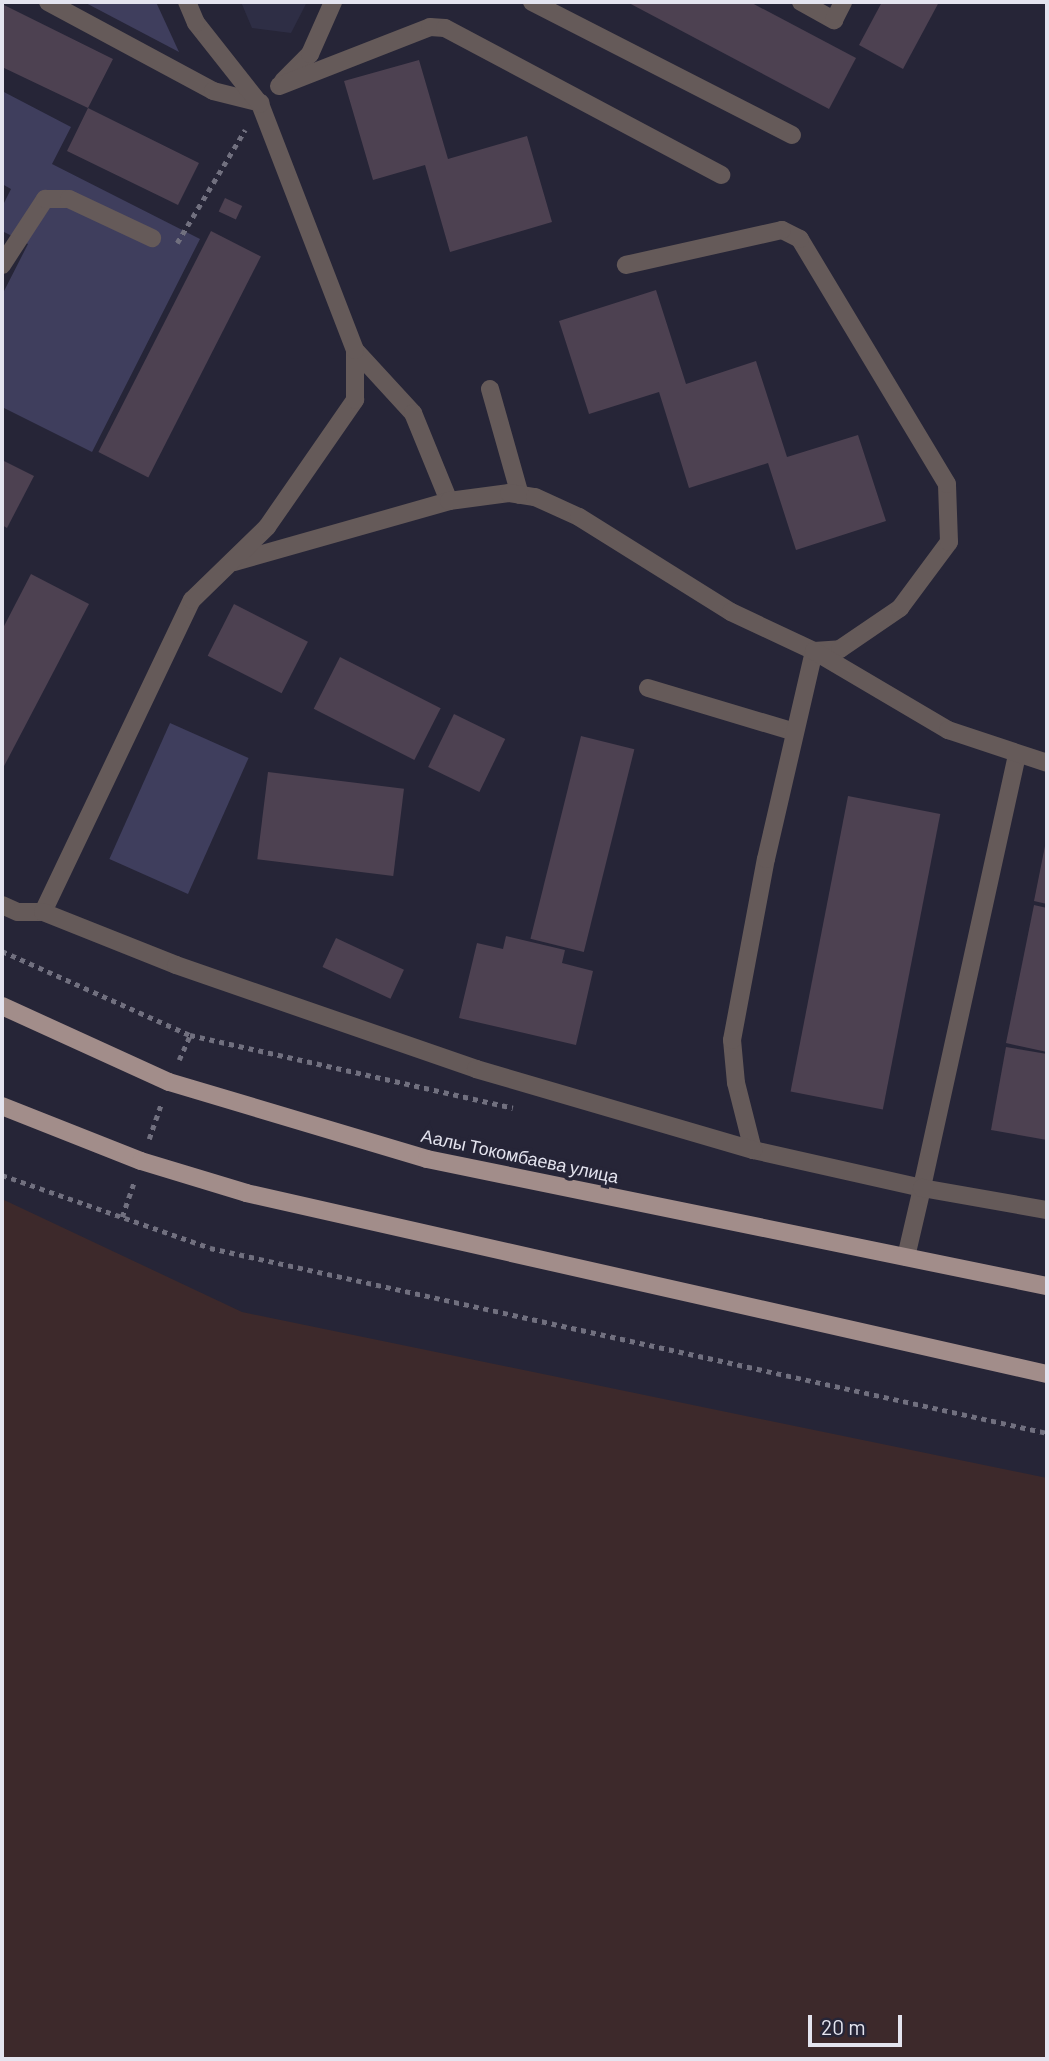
<!DOCTYPE html>
<meta charset="utf-8">
<style>
body{margin:0}
#map{position:relative;width:1049px;height:2061px;overflow:hidden;background:#262537;font-family:Barlow,sans-serif}
div>[style]{position:absolute}
.industrial>*{inset:0;background:#3d292b}
.built>*{inset:0;background:#2e2e45}
.green>*{inset:0;background:#3f3e5d;transform-origin:0 0}
.building>*{inset:0;background:#4d4151;transform-origin:0 0}
.path>*{height:4.5px;margin-top:-2.25px;transform-origin:0;background:repeating-linear-gradient(90deg,#71707f 0 5px,transparent 0 10px)}
.minor>*{height:18px;margin:-9px;padding:0 9px;transform-origin:9px;border-radius:9px;background:#655a59}
.major>*{height:18px;margin:-9px;padding:0 9px;transform-origin:9px;border-radius:9px;background:#a28d8a}
span{translate:-50% -50%;white-space:nowrap;text-align:center;line-height:1.15;-webkit-text-stroke:7px #262537;paint-order:stroke}
.street-label{font-size:18px;color:#e4e4ef}
.frame{position:absolute;inset:0;border:4px solid #e4e4ef;pointer-events:none}
.scale{position:absolute;left:808px;top:2015px;width:94px;height:32px;box-sizing:border-box;border:4px solid #e4e4ef;border-top:0;padding-left:9px;font-size:21px;line-height:24px;white-space:nowrap;color:#e4e4ef;-webkit-text-stroke:5px #262537;paint-order:stroke}
</style>
<div id="map">
<div class="industrial">
<div style="clip-path:polygon(2px 1199px,242px 1312px,1047px 1478px,1047px 2059px,2px 2059px)"></div>
</div>
<div class="built">
<div style="clip-path:polygon(241px 2px,307px 2px,291px 33px,252px 28px)"></div>
</div>
<div class="green">
<div style="clip-path:polygon(84px 2px,156px 2px,179px 52px)"></div>
<div style="clip-path:polygon(2px 91px,71px 127px,52px 164px,200px 239px,92px 452px,2px 407px,2px 295px,28px 244px,2px 231px,2px 207px,11px 189px,2px 184px)"></div>
<div style="left:170px;top:723px;width:86px;height:149px;rotate:24deg"></div>
</div>
<div class="building">
<div style="clip-path:polygon(627px 2px,750px 2px,856px 58px,829px 109px)"></div>
<div style="clip-path:polygon(882px 2px,939px 2px,903px 69px,859px 45px)"></div>
<div style="clip-path:polygon(2px 4px,113px 59px,88px 108px,199px 163px,178px 205px,67px 151px,88px 108px,2px 67px)"></div>
<div style="clip-path:polygon(419px 60px,448px 159px,527px 136px,552px 222px,450px 252px,425px 165px,373px 180px,344px 81px)"></div>
<div style="left:225px;top:198px;width:19px;height:15px;rotate:25deg"></div>
<div style="left:211px;top:231px;width:56px;height:248px;rotate:27deg"></div>
<div style="clip-path:polygon(656px 290px,686px 384px,756px 361px,787px 457px,858px 435px,886px 521px,796px 550px,768px 463px,689px 488px,659px 392px,589px 414px,559px 321px)"></div>
<div style="clip-path:polygon(2px 460px,34px 476px,7px 528px,2px 525px)"></div>
<div style="clip-path:polygon(31px 574px,89px 604px,2px 770px,2px 630px)"></div>
<div style="left:234px;top:604px;width:83px;height:58px;rotate:27deg"></div>
<div style="left:340px;top:657px;width:113px;height:58px;rotate:27deg"></div>
<div style="left:454px;top:714px;width:57px;height:59px;rotate:26deg"></div>
<div style="left:581px;top:736px;width:55px;height:209px;rotate:14deg"></div>
<div style="left:268px;top:772px;width:137px;height:88px;rotate:7deg"></div>
<div style="left:848px;top:796px;width:94px;height:301px;rotate:11deg"></div>
<div style="clip-path:polygon(1046px 841px,1047px 841px,1047px 904px,1034px 901px)"></div>
<div style="clip-path:polygon(1034px 905px,1047px 908px,1047px 1052px,1006px 1043px)"></div>
<div style="clip-path:polygon(506px 936px,565px 950px,562px 963px,593px 971px,576px 1045px,459px 1018px,477px 943px,503px 949px)"></div>
<div style="left:336px;top:938px;width:75px;height:32px;rotate:25deg"></div>
<div style="clip-path:polygon(1006px 1047px,1047px 1054px,1047px 1140px,991px 1130px)"></div>
</div>
<div class="path">
<div style="left:177px;top:243px;width:132px;rotate:-59deg"></div>
<div style="left:2px;top:951px;width:206px;rotate:24.1deg"></div>
<div style="left:190px;top:1035px;width:331px;rotate:12.7deg"></div>
<div style="left:179px;top:1060px;width:27px;rotate:-66deg"></div>
<div style="left:149px;top:1139px;width:37px;rotate:-71deg"></div>
<div style="left:2px;top:1175px;width:220px;rotate:19.3deg"></div>
<div style="left:210px;top:1248px;width:857px;rotate:12.46deg"></div>
<div style="left:122px;top:1217px;width:36px;rotate:-71deg"></div>
</div>
<div class="minor">
<div style="left:48px;top:2px;width:187px;rotate:28.3deg"></div>
<div style="left:213px;top:91px;width:49px;rotate:14deg"></div>
<div style="left:532px;top:2px;width:292px;rotate:27.1deg"></div>
<div style="left:801px;top:2px;width:38px;rotate:29deg"></div>
<div style="left:834px;top:20px;width:20px;rotate:-63deg"></div>
<div style="left:283px;top:81px;width:38px;rotate:-45deg"></div>
<div style="left:310px;top:54px;width:57px;rotate:-66.1deg"></div>
<div style="left:279px;top:86px;width:162px;rotate:-21.3deg"></div>
<div style="left:430px;top:27px;width:15px;rotate:4deg"></div>
<div style="left:445px;top:28px;width:313px;rotate:28deg"></div>
<div style="left:2px;top:265px;width:79px;rotate:-56.9deg"></div>
<div style="left:45px;top:199px;width:24px"></div>
<div style="left:69px;top:199px;width:92px;rotate:25.2deg"></div>
<div style="left:355px;top:350px;width:86px;rotate:47.4deg"></div>
<div style="left:413px;top:413px;width:95px;rotate:67.8deg"></div>
<div style="left:490px;top:389px;width:110px;rotate:74.2deg"></div>
<div style="left:234px;top:562px;width:223px;rotate:-15.8deg"></div>
<div style="left:449px;top:501px;width:61px;rotate:-7.6deg"></div>
<div style="left:509px;top:493px;width:26px;rotate:9deg"></div>
<div style="left:535px;top:497px;width:48px;rotate:24.4deg"></div>
<div style="left:579px;top:517px;width:179px;rotate:32deg"></div>
<div style="left:731px;top:612px;width:92px;rotate:25.2deg"></div>
<div style="left:814px;top:651px;width:26px;rotate:-4deg"></div>
<div style="left:840px;top:649px;width:73px;rotate:-34.3deg"></div>
<div style="left:900px;top:608px;width:82px;rotate:-53.4deg"></div>
<div style="left:949px;top:542px;width:58px;rotate:-92deg"></div>
<div style="left:947px;top:484px;width:286px;rotate:-121deg"></div>
<div style="left:800px;top:239px;width:20px;rotate:-153deg"></div>
<div style="left:782px;top:230px;width:160px;rotate:167.4deg"></div>
<div style="left:648px;top:688px;width:153px;rotate:16.7deg"></div>
<div style="left:1017px;top:755px;width:443px;rotate:102.4deg"></div>
<div style="left:922px;top:1188px;width:173px;rotate:-167.3deg"></div>
<div style="left:753px;top:1150px;width:69px;rotate:-104.2deg"></div>
<div style="left:736px;top:1083px;width:43px;rotate:-95.3deg"></div>
<div style="left:732px;top:1040px;width:184px;rotate:-79.4deg"></div>
<div style="left:766px;top:859px;width:213px;rotate:-77deg"></div>
<div style="left:814px;top:651px;width:156px;rotate:30.5deg"></div>
<div style="left:948px;top:730px;width:104px;rotate:18.4deg"></div>
<div style="left:2px;top:905px;width:17px;rotate:24deg"></div>
<div style="left:18px;top:912px;width:25px"></div>
<div style="left:43px;top:912px;width:346px;rotate:-64.5deg"></div>
<div style="left:192px;top:600px;width:105px;rotate:-44.2deg"></div>
<div style="left:267px;top:527px;width:155px;rotate:-55.3deg"></div>
<div style="left:355px;top:400px;width:50px;rotate:-90deg"></div>
<div style="left:355px;top:350px;width:264px;rotate:-111.1deg"></div>
<div style="left:260px;top:104px;width:103px;rotate:-128.3deg"></div>
<div style="left:196px;top:23px;width:23px;rotate:-113deg"></div>
<div style="left:43px;top:912px;width:143px;rotate:21.7deg"></div>
<div style="left:176px;top:965px;width:318px;rotate:19.1deg"></div>
<div style="left:476px;top:1069px;width:289px;rotate:16.3deg"></div>
<div style="left:906px;top:1257px;width:71px;rotate:-76.9deg"></div>
<div style="left:922px;top:1188px;width:127px;rotate:10deg"></div>
</div>
<div class="major">
<div style="left:2px;top:1006px;width:183px;rotate:24.5deg"></div>
<div style="left:169px;top:1082px;width:269px;rotate:16.6deg"></div>
<div style="left:427px;top:1159px;width:633px;rotate:11.58deg"></div>
<div style="left:2px;top:1106px;width:149px;rotate:21.6deg"></div>
<div style="left:141px;top:1161px;width:110px;rotate:16.9deg"></div>
<div style="left:246px;top:1193px;width:821px;rotate:12.73deg"></div>
</div>
<div class="street-label">
<span style="left:520px;top:1156px;rotate:12deg">Аалы Токомбаева улица</span>
</div>
<div class="frame"></div>
<div class="scale">20 m</div>
</div>
